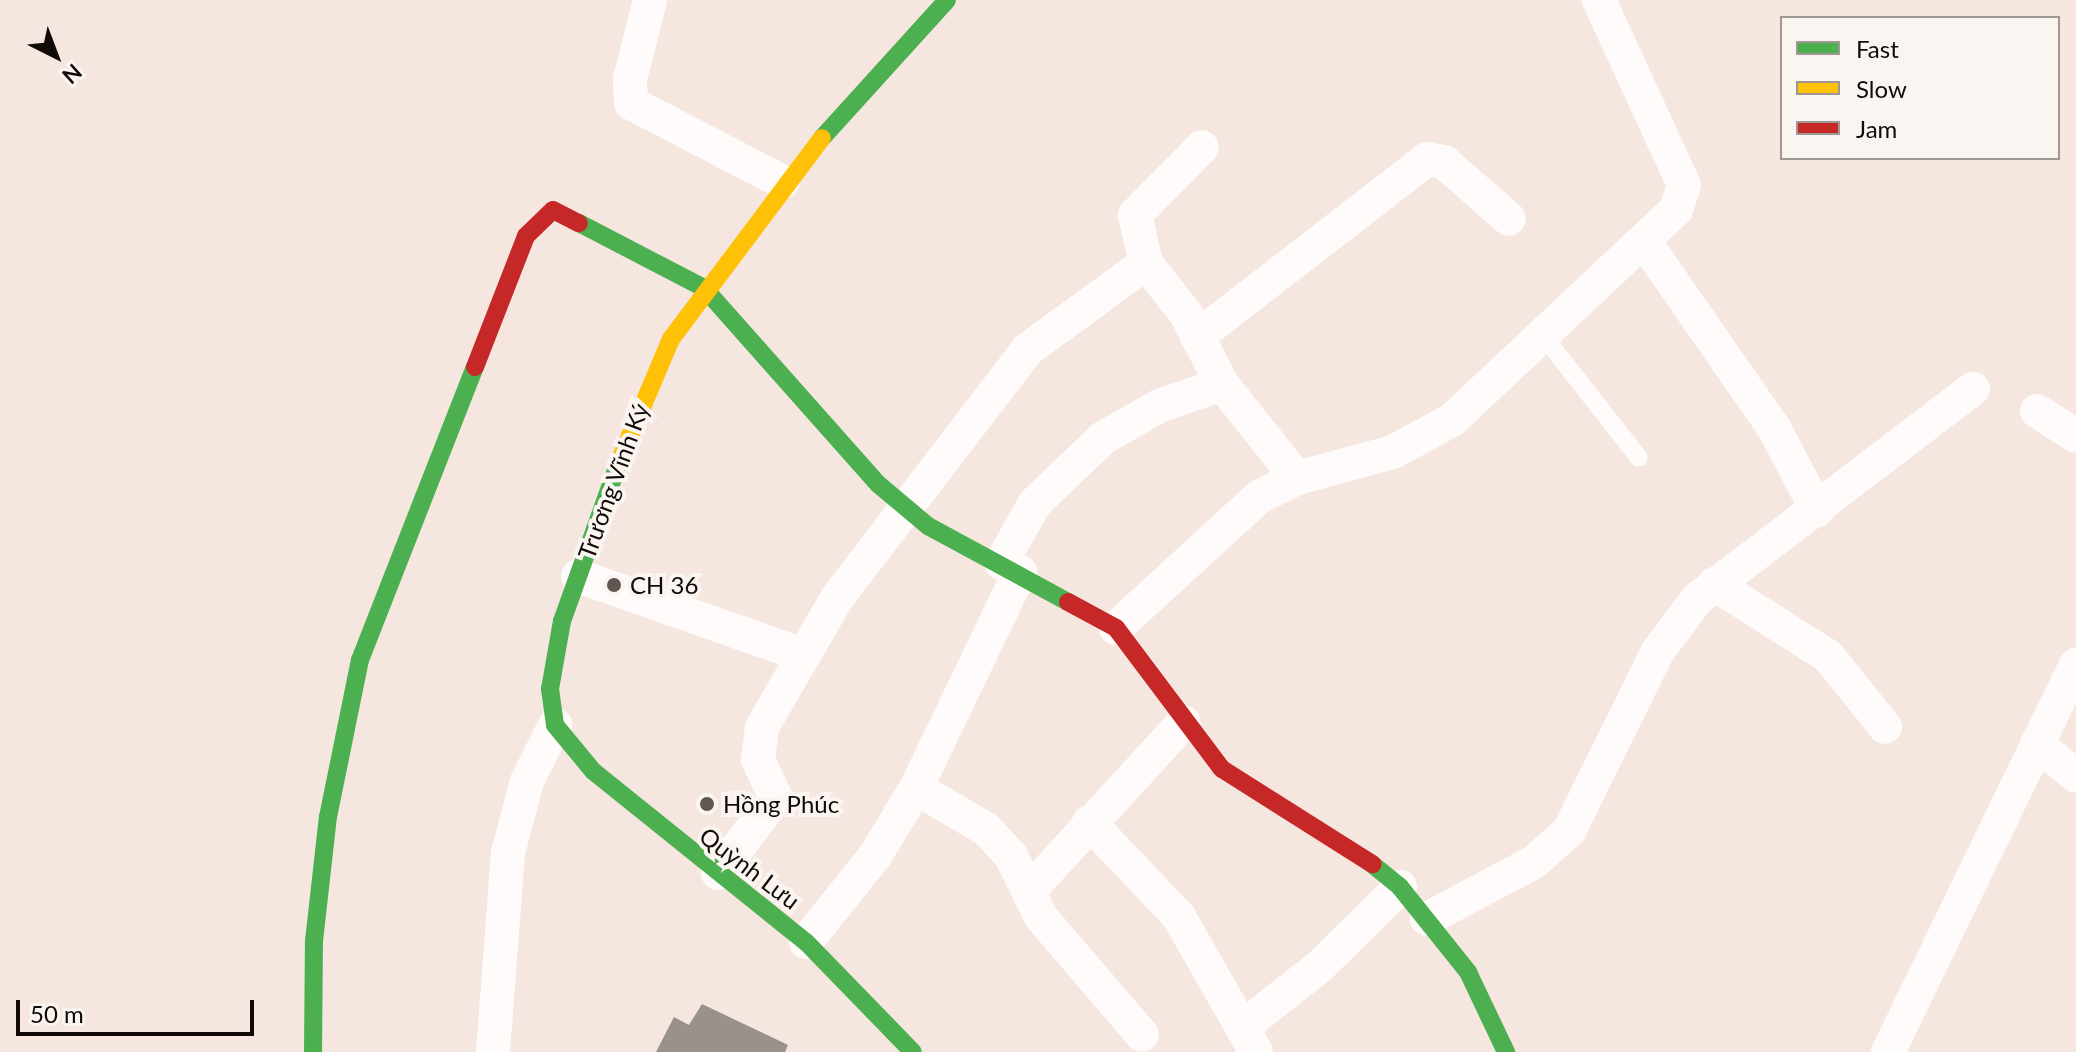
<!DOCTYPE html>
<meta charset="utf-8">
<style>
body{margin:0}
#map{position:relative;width:2076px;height:1052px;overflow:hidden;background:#f5e6df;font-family:Lato,sans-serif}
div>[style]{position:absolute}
.building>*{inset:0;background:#9a918a}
.lane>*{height:18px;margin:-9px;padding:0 9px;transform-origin:9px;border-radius:9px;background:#fefbfa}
.street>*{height:34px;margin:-17px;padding:0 17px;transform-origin:17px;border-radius:17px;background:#fefbfa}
.fast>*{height:18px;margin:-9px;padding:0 9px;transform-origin:9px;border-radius:9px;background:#4caf50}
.slow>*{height:18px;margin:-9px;padding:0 9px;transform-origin:9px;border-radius:9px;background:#ffc107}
.jam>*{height:18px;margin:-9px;padding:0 9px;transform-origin:9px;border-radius:9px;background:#c62828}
.dots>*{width:22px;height:22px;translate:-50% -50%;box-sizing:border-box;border:4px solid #fbf5f2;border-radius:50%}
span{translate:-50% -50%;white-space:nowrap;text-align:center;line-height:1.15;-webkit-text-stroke:8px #fbf5f2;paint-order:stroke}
.street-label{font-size:24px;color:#120a06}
.poi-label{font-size:24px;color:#120a06}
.left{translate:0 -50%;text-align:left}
.legend{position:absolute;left:1780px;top:16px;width:280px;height:144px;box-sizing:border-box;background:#fbf5f2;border:2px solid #9e9794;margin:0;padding:10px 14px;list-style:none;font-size:24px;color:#120a06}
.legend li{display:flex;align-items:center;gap:16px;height:40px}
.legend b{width:40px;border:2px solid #9e9794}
.north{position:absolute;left:16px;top:16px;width:80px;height:80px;-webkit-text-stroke:6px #fbf5f2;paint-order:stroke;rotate:138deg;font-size:22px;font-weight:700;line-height:32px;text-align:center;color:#120a06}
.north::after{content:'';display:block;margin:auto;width:28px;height:36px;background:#120a06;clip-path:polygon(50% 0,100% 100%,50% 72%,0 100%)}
.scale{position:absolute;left:16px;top:1000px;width:238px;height:36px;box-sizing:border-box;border:4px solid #120a06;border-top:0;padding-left:10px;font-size:24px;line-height:28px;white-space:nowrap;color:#120a06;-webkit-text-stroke:6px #fbf5f2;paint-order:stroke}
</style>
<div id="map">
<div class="building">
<div style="clip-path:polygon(702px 1004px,788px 1045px,785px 1052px,656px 1052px,674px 1017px,689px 1025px)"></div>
</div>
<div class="lane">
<div style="left:1545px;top:338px;width:152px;rotate:51.9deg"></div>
</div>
<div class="street">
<div style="left:650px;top:0;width:81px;rotate:104.2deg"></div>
<div style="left:630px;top:79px;width:24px;rotate:88deg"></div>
<div style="left:631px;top:103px;width:171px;rotate:27.5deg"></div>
<div style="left:1644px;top:241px;width:228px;rotate:55.2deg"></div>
<div style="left:1774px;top:428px;width:93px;rotate:62.3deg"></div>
<div style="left:1146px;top:263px;width:65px;rotate:51.9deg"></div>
<div style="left:1186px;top:314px;width:79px;rotate:62.8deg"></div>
<div style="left:1222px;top:384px;width:120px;rotate:51.4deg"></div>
<div style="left:1197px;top:337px;width:291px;rotate:-37.7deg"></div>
<div style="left:1427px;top:159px;width:17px;rotate:10deg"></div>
<div style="left:1444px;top:162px;width:86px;rotate:41.2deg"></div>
<div style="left:2037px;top:411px;width:46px;rotate:32.7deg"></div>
<div style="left:1001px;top:563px;width:69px;rotate:-60.5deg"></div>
<div style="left:1035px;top:503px;width:94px;rotate:-43.7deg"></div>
<div style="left:1103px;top:438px;width:64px;rotate:-29.7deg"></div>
<div style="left:1159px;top:406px;width:67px;rotate:-19.2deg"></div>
<div style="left:578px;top:576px;width:236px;rotate:19.3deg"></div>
<div style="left:1714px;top:584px;width:135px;rotate:32.3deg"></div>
<div style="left:1828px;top:656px;width:91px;rotate:51.2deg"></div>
<div style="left:1116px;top:628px;width:194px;rotate:-42.5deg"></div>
<div style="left:1259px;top:497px;width:42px;rotate:-26.6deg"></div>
<div style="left:1297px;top:478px;width:99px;rotate:-15.2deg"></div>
<div style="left:1393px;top:452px;width:67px;rotate:-28.5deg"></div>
<div style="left:1452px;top:420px;width:307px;rotate:-43.2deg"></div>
<div style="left:1676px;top:210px;width:26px;rotate:-72deg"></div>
<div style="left:1684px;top:185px;width:204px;rotate:-114.7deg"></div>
<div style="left:2037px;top:744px;width:50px;rotate:39.4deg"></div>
<div style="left:916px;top:788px;width:81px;rotate:30.4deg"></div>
<div style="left:986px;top:829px;width:37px;rotate:47deg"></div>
<div style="left:1011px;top:856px;width:68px;rotate:63.8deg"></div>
<div style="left:1041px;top:917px;width:155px;rotate:49.4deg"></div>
<div style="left:1089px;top:822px;width:131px;rotate:46.5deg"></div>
<div style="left:1179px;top:917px;width:155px;rotate:60.3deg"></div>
<div style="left:718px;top:873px;width:95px;rotate:-52.3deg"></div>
<div style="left:776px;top:798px;width:42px;rotate:-115.3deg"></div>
<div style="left:758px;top:760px;width:33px;rotate:-83deg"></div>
<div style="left:762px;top:727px;width:149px;rotate:-59.8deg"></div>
<div style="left:837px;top:598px;width:312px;rotate:-52.5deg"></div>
<div style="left:1027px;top:350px;width:147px;rotate:-36.2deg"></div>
<div style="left:1146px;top:263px;width:49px;rotate:-102.9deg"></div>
<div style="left:1135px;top:215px;width:95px;rotate:-45.4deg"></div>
<div style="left:1029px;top:891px;width:229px;rotate:-47.5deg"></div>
<div style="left:1427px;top:919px;width:121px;rotate:-28deg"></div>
<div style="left:1534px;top:862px;width:47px;rotate:-41.5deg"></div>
<div style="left:1569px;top:831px;width:201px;rotate:-63.7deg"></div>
<div style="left:1658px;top:651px;width:65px;rotate:-53.1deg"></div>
<div style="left:1697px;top:599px;width:347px;rotate:-37.3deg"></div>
<div style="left:806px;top:942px;width:110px;rotate:-51.3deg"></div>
<div style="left:875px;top:856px;width:79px;rotate:-58.9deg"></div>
<div style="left:916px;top:788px;width:240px;rotate:-64.3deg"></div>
<div style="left:1244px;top:1026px;width:95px;rotate:-38.2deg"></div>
<div style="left:1319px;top:967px;width:114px;rotate:-44.6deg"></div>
<div style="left:493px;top:1052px;width:200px;rotate:-85.7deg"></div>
<div style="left:508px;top:853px;width:74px;rotate:-75.2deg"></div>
<div style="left:527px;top:781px;width:63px;rotate:-63.4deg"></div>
<div style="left:1888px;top:1052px;width:431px;rotate:-64.1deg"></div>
</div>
<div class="fast">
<div style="left:822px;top:138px;width:186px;rotate:-47.8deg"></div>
<div style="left:579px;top:223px;width:141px;rotate:27.5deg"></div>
<div style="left:704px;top:288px;width:262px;rotate:48.4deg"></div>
<div style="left:878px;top:484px;width:65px;rotate:40deg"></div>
<div style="left:928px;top:526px;width:159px;rotate:28.5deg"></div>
<div style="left:619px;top:462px;width:169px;rotate:109.7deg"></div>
<div style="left:562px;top:621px;width:69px;rotate:100deg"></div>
<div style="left:550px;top:689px;width:36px;rotate:82deg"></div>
<div style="left:555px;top:725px;width:60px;rotate:50.4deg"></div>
<div style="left:593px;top:771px;width:273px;rotate:38.8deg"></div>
<div style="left:806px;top:942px;width:153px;rotate:45.8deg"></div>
<div style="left:1372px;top:864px;width:36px;rotate:39deg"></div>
<div style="left:1400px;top:887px;width:109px;rotate:51.3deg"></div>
<div style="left:1468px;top:972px;width:89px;rotate:64.6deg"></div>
<div style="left:313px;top:1052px;width:111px;rotate:-89.5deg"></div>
<div style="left:314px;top:941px;width:125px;rotate:-83.6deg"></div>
<div style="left:328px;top:817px;width:160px;rotate:-78.5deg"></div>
<div style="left:360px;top:660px;width:315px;rotate:-68.6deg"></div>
</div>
<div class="slow">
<div style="left:619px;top:462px;width:134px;rotate:-67.1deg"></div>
<div style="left:671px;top:339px;width:251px;rotate:-53.1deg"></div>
</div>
<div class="jam">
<div style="left:475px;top:367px;width:141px;rotate:-68.7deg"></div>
<div style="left:526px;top:236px;width:37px;rotate:-44deg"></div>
<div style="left:553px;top:210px;width:29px;rotate:27deg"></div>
<div style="left:1068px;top:602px;width:55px;rotate:28.4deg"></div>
<div style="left:1116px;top:628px;width:176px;rotate:53.1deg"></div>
<div style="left:1222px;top:769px;width:178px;rotate:32.3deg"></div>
</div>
<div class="dots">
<div style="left:614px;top:585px;background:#615752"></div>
<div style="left:707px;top:804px;background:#615752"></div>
</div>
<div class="street-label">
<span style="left:613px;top:481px;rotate:-70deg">Trương Vĩnh Ký</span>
<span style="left:750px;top:868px;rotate:37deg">Quỳnh Lưu</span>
</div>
<div class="poi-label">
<span class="left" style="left:630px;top:585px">CH 36</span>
<span class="left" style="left:723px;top:804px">Hồng Phúc</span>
</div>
<ul class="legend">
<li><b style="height:10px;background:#4caf50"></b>Fast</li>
<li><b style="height:10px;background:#ffc107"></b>Slow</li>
<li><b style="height:10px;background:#c62828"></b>Jam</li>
</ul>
<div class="north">N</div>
<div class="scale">50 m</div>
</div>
